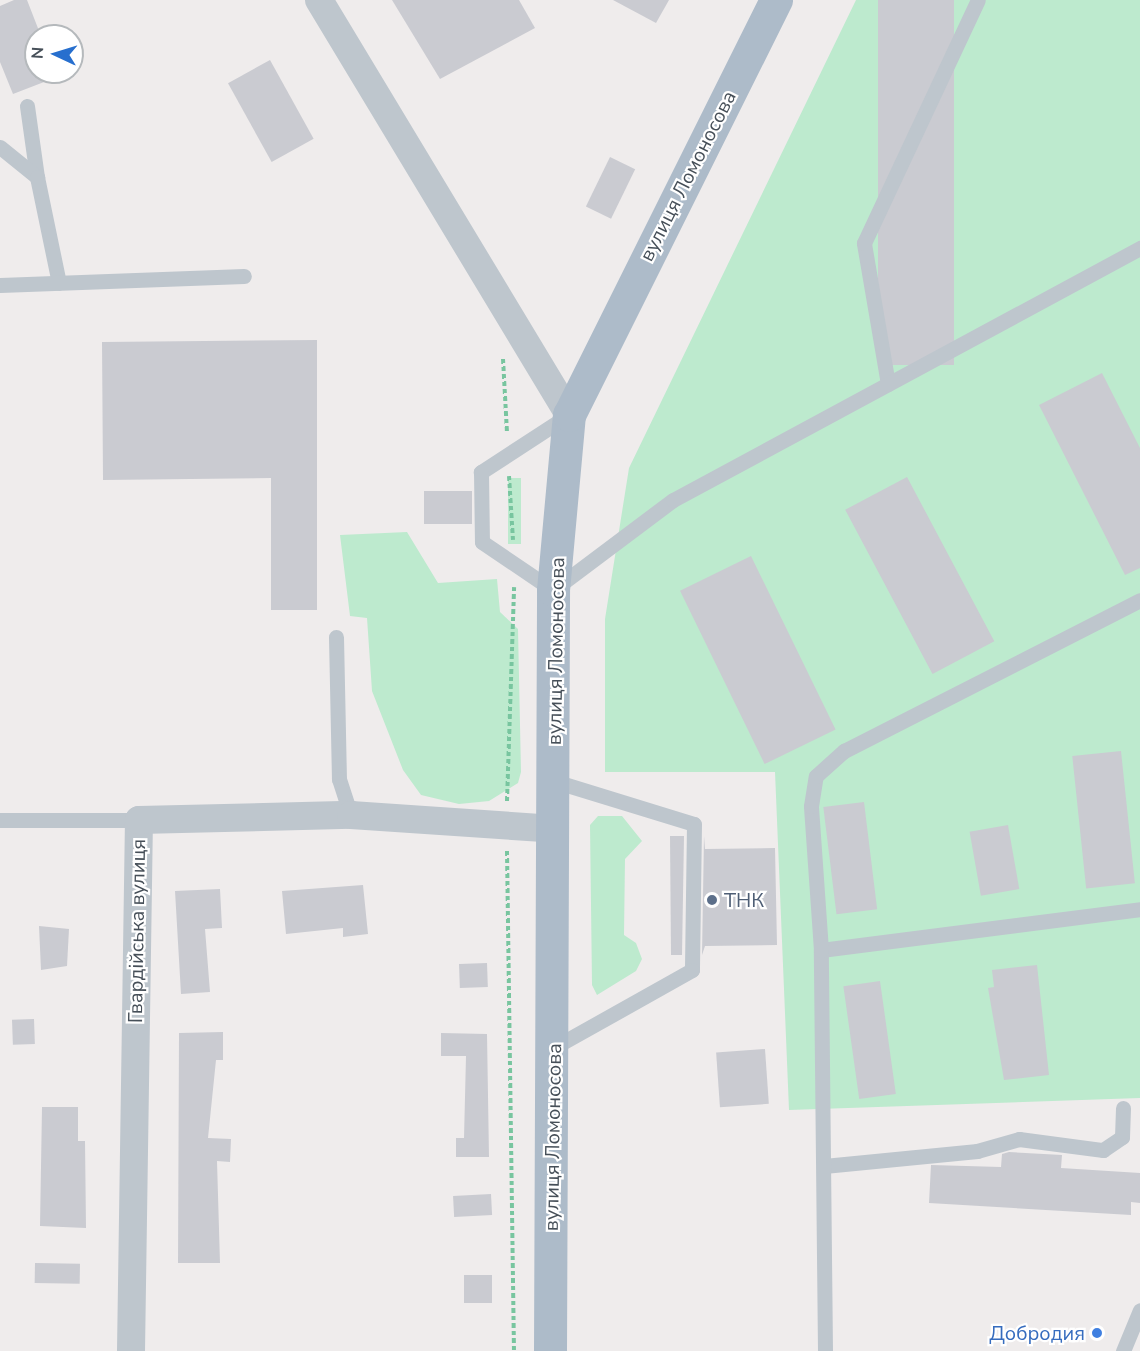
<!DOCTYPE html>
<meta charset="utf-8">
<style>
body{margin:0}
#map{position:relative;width:1140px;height:1351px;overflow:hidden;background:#efecec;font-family:"Nunito Sans",sans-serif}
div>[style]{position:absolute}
.green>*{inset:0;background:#bdeace;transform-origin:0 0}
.building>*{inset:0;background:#cacbd1;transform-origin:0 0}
.path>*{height:4px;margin-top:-2px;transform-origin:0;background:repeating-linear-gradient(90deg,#78c59f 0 4.5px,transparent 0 7.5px)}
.service>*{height:15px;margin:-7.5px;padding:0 7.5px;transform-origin:7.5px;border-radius:7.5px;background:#bec6cd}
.minor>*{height:28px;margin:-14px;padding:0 14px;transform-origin:14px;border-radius:14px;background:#bec6cd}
.primary>*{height:33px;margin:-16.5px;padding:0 16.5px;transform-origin:16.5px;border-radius:16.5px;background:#adbbc9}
.dots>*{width:16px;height:16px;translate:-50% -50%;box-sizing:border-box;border:3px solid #fff;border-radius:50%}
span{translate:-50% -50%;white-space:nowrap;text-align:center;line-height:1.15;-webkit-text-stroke:4.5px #fff;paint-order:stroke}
.street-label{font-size:20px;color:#464f58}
.service-label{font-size:20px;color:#4e5e75}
.left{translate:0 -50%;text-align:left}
.shop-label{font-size:20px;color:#366cbe}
.right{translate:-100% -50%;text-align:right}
.north{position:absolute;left:24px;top:24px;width:60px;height:60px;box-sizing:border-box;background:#fff;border:2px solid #b5b9bc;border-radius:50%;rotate:274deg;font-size:16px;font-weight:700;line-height:24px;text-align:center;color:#464f58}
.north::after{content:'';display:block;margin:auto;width:21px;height:27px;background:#276fce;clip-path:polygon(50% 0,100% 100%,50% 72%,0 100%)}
</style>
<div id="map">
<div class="green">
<div style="clip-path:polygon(856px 0,1140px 0,1140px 1098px,789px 1110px,775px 772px,605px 772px,605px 619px,629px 468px)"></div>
<div style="left:508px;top:478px;width:13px;height:66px"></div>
<div style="clip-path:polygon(407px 532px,438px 583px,497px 579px,500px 612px,518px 629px,521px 772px,518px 783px,489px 801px,459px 804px,421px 795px,403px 770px,372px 691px,367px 618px,350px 616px,340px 535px)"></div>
<div style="clip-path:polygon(598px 816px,622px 816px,642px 841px,625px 859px,624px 935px,636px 943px,642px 959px,636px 971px,597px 995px,592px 985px,590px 825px)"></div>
</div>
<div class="building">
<div style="clip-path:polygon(14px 0,27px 0,41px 36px,36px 36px,36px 72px,55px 72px,57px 77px,13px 94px,0 62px,0 6px)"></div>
<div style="clip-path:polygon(392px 0,519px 0,535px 28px,440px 79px)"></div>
<div style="clip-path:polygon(613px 0,669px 0,656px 23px)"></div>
<div style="left:878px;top:0;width:76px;height:365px"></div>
<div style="left:270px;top:60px;width:90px;height:48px;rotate:61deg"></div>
<div style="left:610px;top:157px;width:28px;height:55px;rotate:26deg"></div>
<div style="clip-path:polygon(317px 340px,317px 610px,271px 610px,271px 478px,103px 480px,102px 342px)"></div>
<div style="clip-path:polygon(1102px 373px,1140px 448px,1140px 568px,1125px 575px,1039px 405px)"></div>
<div style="left:907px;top:477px;width:186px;height:70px;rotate:62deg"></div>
<div style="left:472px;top:491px;width:33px;height:48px;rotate:90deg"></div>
<div style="left:751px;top:556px;width:193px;height:79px;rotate:64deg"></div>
<div style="left:1121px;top:751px;width:133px;height:49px;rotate:84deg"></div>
<div style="left:864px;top:802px;width:108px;height:41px;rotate:83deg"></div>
<div style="left:1008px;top:825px;width:65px;height:39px;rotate:80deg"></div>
<div style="clip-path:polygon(670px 836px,684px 836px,682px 955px,671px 955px)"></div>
<div style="clip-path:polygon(704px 836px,705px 849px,775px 848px,777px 945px,705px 946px,702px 955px)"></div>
<div style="clip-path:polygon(363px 885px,368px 934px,343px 937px,343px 928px,286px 934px,282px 891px)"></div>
<div style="clip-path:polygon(220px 889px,222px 928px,205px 929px,210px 992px,181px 994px,175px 891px)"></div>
<div style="clip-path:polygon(39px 926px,69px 929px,67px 966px,41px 970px)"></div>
<div style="left:487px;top:963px;width:24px;height:28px;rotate:88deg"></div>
<div style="clip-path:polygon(1037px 965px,1049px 1075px,1004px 1080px,988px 988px,994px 987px,992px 970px)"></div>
<div style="left:880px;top:981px;width:114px;height:37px;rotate:82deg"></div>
<div style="left:34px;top:1019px;width:25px;height:22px;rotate:88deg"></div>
<div style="clip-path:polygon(223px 1032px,223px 1060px,216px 1060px,208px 1138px,231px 1139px,230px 1162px,217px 1161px,220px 1263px,178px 1263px,179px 1033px)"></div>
<div style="clip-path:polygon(441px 1033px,487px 1034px,489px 1157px,456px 1157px,456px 1138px,464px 1138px,466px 1056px,441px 1056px)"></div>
<div style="left:765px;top:1049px;width:55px;height:49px;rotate:86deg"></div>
<div style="clip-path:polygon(42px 1107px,78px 1107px,78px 1141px,85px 1141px,86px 1228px,40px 1226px)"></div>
<div style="clip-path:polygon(1009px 1152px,1062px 1155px,1061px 1168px,1140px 1173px,1140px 1203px,1131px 1202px,1131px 1215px,929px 1203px,931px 1165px,1001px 1167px,1002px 1154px)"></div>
<div style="left:491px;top:1194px;width:21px;height:38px;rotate:87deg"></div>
<div style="left:35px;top:1263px;width:45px;height:20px;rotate:1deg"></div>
<div style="left:464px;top:1275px;width:28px;height:28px"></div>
</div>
<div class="path">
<div style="left:503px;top:359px;width:74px;rotate:86.9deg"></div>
<div style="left:509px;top:476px;width:64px;rotate:86.4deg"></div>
<div style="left:507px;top:801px;width:214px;rotate:-88.1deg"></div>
<div style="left:507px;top:851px;width:500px;rotate:89.2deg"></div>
</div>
<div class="service">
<div style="left:27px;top:106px;width:72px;rotate:82deg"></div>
<div style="left:0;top:147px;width:48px;rotate:39deg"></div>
<div style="left:37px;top:177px;width:108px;rotate:78.3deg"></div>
<div style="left:0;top:285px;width:244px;rotate:-2.1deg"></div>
<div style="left:888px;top:384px;width:143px;rotate:-99.7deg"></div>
<div style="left:864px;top:243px;width:268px;rotate:-64.9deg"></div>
<div style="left:567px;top:416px;width:103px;rotate:146.9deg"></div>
<div style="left:481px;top:472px;width:70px;rotate:89.2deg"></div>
<div style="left:482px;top:542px;width:86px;rotate:34.1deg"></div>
<div style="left:553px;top:590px;width:150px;rotate:-36.9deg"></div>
<div style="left:673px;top:500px;width:531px;rotate:-28.35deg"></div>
<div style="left:336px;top:637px;width:142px;rotate:88.8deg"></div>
<div style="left:339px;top:779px;width:38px;rotate:72deg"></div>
<div style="left:554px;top:781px;width:146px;rotate:17.1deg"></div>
<div style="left:694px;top:824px;width:146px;rotate:90.8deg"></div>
<div style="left:692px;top:970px;width:157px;rotate:150.7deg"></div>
<div style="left:0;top:820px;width:139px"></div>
<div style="left:821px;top:950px;width:322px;rotate:-7.3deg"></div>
<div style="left:824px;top:1166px;width:154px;rotate:-5.6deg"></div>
<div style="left:977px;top:1151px;width:44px;rotate:-15.9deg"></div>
<div style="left:1019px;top:1139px;width:85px;rotate:7.5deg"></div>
<div style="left:1103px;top:1150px;width:23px;rotate:-34deg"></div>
<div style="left:1122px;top:1137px;width:29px;rotate:-88deg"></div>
<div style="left:825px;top:1351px;width:401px;rotate:-90.6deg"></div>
<div style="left:821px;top:950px;width:144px;rotate:-94deg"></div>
<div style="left:811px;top:806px;width:30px;rotate:-81deg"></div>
<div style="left:816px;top:776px;width:38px;rotate:-42deg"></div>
<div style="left:844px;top:751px;width:332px;rotate:-27deg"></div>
<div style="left:1123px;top:1351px;width:44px;rotate:-67.5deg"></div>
</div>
<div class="minor">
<div style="left:319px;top:0;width:484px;rotate:58.9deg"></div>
<div style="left:131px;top:1351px;width:531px;rotate:-89.14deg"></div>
<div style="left:139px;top:820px;width:212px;rotate:-1.4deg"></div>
<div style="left:351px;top:815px;width:204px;rotate:3.9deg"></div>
</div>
<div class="primary">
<div style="left:550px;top:1351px;width:761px;rotate:-89.77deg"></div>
<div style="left:553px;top:590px;width:176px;rotate:-84.8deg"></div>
<div style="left:569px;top:415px;width:464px;rotate:-63.5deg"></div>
</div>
<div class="dots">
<div style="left:712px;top:900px;background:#5c6f8a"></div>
<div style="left:1097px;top:1333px;background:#3f7fe0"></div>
</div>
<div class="street-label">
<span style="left:688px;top:176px;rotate:-63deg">вулиця Ломоносова</span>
<span style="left:556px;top:651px;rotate:-89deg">вулиця Ломоносова</span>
<span style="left:137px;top:931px;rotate:-89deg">Гвардійська вулиця</span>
<span style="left:553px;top:1137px;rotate:-89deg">вулиця Ломоносова</span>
</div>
<div class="service-label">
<span class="left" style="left:724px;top:900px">ТНК</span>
</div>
<div class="shop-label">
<span class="right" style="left:1085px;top:1333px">Добродия</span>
</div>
<div class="north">N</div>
</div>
